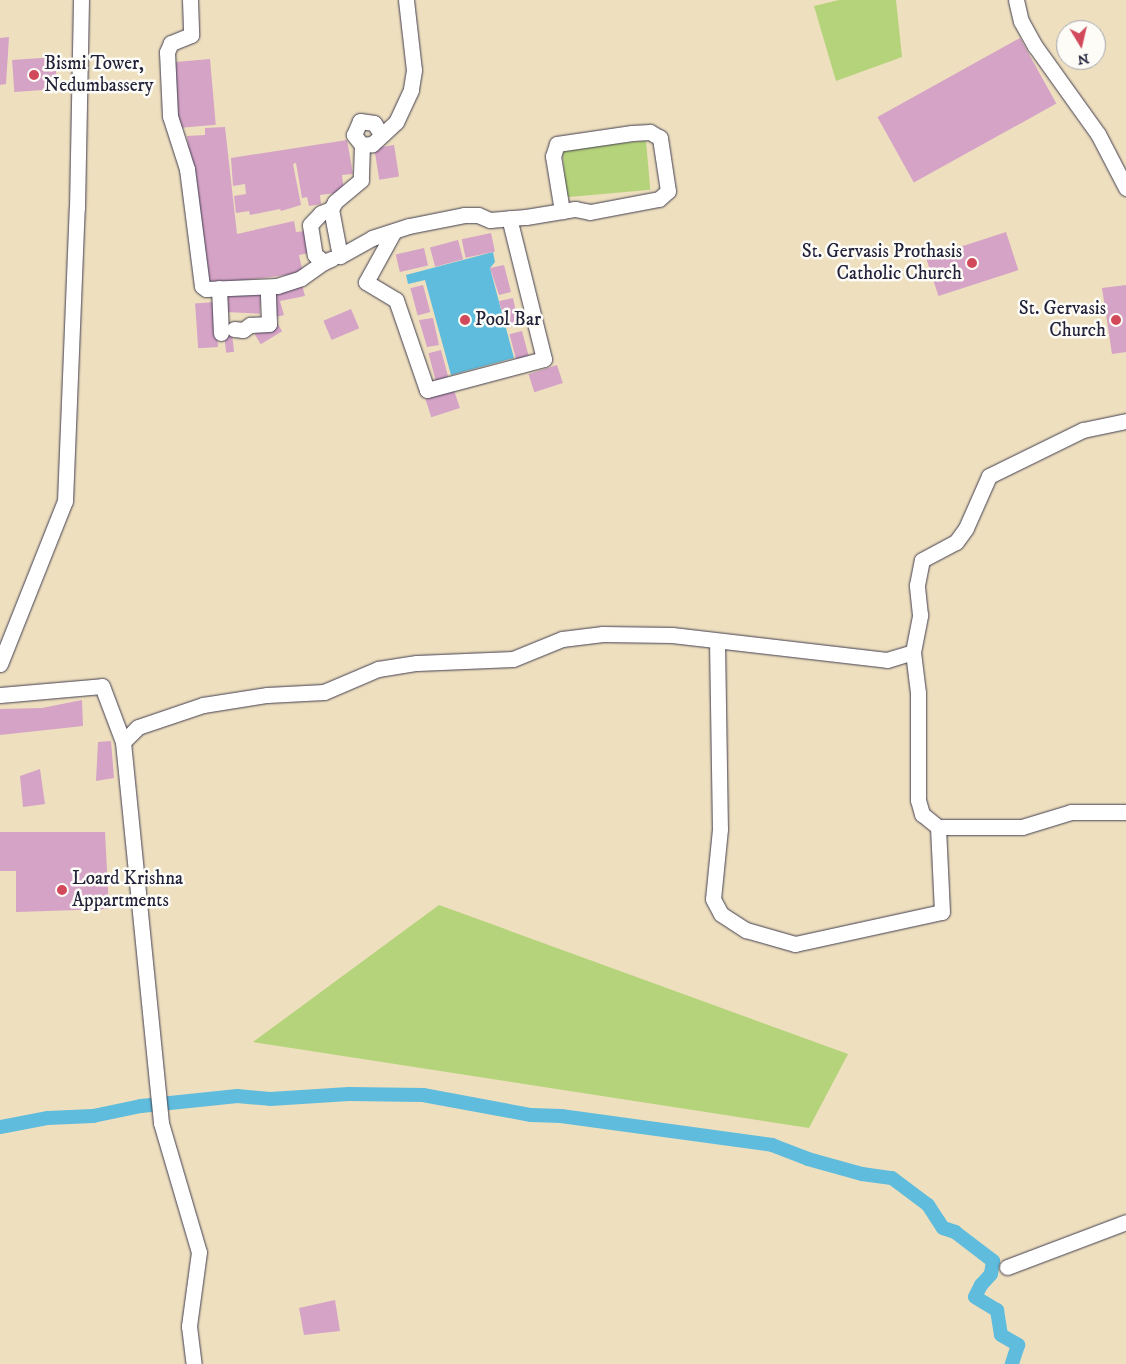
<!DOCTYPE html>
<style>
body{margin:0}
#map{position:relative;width:1126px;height:1364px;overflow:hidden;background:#eedfbf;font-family:"IM FELL DW Pica",serif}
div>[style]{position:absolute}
.green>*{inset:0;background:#b5d37a;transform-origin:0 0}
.water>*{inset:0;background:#5fbcdd}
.canal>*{height:14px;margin:-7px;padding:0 7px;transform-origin:7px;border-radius:7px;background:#5fbcdd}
.building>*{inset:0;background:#d5a3c6;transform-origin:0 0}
.roads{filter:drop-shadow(0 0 1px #413e4f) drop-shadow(0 0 1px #413e4f)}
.minor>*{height:15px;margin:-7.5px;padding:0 7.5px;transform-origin:7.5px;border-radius:7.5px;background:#fff}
.dots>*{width:14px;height:14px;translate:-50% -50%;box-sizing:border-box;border:2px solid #fdfcf7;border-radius:50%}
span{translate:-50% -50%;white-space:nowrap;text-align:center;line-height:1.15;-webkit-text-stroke:5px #fdfcf7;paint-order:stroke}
.poi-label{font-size:19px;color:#22223b}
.left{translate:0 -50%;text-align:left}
.right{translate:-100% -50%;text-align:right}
.north{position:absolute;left:1056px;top:20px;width:50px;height:50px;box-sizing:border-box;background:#fdfcf7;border:1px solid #a5a5ac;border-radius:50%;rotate:171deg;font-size:14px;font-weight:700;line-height:20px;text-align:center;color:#22223b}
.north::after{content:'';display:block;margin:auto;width:18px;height:22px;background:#d1495b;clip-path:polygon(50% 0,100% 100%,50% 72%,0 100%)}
</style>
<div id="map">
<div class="green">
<div style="clip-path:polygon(839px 0,896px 0,902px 57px,836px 81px,814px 6px)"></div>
<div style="left:646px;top:141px;width:49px;height:84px;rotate:85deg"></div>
<div style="clip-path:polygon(439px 905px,848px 1054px,809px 1128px,253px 1042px)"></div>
</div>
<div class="water">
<div style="clip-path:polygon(493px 252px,495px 262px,490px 268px,514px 358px,451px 375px,425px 280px,408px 284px,406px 275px)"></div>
</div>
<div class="canal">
<div style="left:0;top:1127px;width:49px;rotate:-10.6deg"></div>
<div style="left:48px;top:1118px;width:45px;rotate:-2.5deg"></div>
<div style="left:93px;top:1116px;width:49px;rotate:-11.8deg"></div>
<div style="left:141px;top:1106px;width:97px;rotate:-5.9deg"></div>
<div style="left:237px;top:1096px;width:33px;rotate:5deg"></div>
<div style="left:270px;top:1099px;width:79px;rotate:-3.6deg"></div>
<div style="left:349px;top:1094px;width:74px;rotate:0.8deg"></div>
<div style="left:423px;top:1095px;width:110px;rotate:10.5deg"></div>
<div style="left:531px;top:1115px;width:30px;rotate:2deg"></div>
<div style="left:561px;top:1116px;width:213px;rotate:7.8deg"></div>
<div style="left:772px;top:1145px;width:39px;rotate:21deg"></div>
<div style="left:808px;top:1159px;width:56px;rotate:15.5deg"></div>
<div style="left:862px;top:1174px;width:30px;rotate:8deg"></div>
<div style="left:892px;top:1178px;width:45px;rotate:36.9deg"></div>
<div style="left:928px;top:1205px;width:27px;rotate:57deg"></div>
<div style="left:943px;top:1228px;width:13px;rotate:18deg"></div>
<div style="left:955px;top:1232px;width:48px;rotate:37.3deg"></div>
<div style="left:993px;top:1261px;width:13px;rotate:99deg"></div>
<div style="left:991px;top:1274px;width:15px;rotate:132deg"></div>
<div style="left:981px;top:1285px;width:13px;rotate:117deg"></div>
<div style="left:975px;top:1297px;width:26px;rotate:31deg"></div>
<div style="left:997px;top:1310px;width:25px;rotate:81deg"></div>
<div style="left:1001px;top:1335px;width:20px;rotate:30deg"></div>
<div style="left:1018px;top:1345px;width:20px;rotate:108deg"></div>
</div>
<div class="building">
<div style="clip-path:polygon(9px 37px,6px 84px,0 85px,0 38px)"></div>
<div style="left:1020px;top:38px;width:75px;height:163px;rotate:61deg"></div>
<div style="left:55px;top:57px;width:32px;height:43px;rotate:86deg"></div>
<div style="left:210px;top:59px;width:66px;height:40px;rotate:85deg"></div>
<div style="clip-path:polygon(225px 127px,237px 234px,294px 221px,296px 232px,305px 231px,309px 253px,299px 255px,303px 273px,204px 285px,187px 136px,205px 135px,205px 128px)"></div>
<div style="clip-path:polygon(347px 140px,353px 174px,342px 175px,344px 192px,320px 195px,321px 204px,309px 206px,307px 197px,302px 198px,296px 163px,293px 164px,301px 205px,281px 211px,280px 209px,250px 215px,249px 211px,236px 213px,234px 196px,246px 194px,245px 184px,233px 186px,231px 158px)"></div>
<div style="left:394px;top:145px;width:32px;height:20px;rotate:81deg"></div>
<div style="left:1006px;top:232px;width:40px;height:84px;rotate:72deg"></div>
<div style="left:491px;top:233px;width:19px;height:30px;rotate:78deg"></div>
<div style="left:458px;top:240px;width:20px;height:29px;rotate:75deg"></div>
<div style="left:424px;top:248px;width:18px;height:29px;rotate:77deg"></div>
<div style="clip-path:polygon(504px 265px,511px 292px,499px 295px,490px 268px)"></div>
<div style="clip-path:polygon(302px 285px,305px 296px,280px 301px,284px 315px,276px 317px,271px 292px)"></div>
<div style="left:423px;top:285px;width:28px;height:13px;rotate:75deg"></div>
<div style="clip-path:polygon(1126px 285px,1126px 352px,1112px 354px,1102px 288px)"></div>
<div style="left:227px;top:289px;width:34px;height:23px;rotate:3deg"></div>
<div style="clip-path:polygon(513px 298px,519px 325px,507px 328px,499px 301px)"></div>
<div style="left:215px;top:302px;width:45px;height:20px;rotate:86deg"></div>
<div style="left:351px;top:309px;width:21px;height:30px;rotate:67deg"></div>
<div style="clip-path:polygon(433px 318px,439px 345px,427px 347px,419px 320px)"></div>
<div style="left:276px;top:321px;width:12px;height:25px;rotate:59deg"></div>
<div style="left:231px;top:326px;width:26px;height:8px;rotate:83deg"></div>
<div style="left:522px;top:331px;width:28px;height:13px;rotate:75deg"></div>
<div style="left:441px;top:350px;width:28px;height:13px;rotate:75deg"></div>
<div style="left:557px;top:365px;width:19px;height:30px;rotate:72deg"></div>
<div style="left:454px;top:390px;width:19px;height:30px;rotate:72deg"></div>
<div style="clip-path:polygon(82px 700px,83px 726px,0 735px,0 709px,42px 708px)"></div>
<div style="clip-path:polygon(111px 741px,114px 778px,96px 781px,98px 742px)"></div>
<div style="clip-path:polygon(40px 769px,45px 804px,23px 807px,20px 776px)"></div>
<div style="clip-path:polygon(0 832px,105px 832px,109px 909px,16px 912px,16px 871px,0 871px)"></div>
<div style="clip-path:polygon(335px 1300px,340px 1331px,304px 1335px,299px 1308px)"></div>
</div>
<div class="roads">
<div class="minor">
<div style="left:190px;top:0;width:35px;rotate:88deg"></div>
<div style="left:191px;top:35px;width:22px;rotate:158deg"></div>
<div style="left:171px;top:43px;width:10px;rotate:114deg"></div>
<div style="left:167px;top:52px;width:64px;rotate:87.3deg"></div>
<div style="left:170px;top:116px;width:56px;rotate:72.2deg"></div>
<div style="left:187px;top:169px;width:118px;rotate:82.7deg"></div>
<div style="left:202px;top:286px;width:5px;rotate:37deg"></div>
<div style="left:206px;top:289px;width:71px;rotate:-2.4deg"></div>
<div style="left:277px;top:286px;width:25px;rotate:-18deg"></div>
<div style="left:301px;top:278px;width:28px;rotate:-35deg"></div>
<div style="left:406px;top:0;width:70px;rotate:83.5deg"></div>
<div style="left:414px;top:70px;width:20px;rotate:99deg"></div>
<div style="left:411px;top:90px;width:35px;rotate:115deg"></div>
<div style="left:396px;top:122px;width:33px;rotate:137deg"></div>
<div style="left:372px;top:144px;width:10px;rotate:174deg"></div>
<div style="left:362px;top:145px;width:35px;rotate:92deg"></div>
<div style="left:361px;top:180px;width:34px;rotate:140deg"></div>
<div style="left:335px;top:202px;width:8px;rotate:120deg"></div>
<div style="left:331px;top:209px;width:48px;rotate:79.2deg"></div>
<div style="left:340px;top:256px;width:37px;rotate:-29deg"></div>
<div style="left:372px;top:238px;width:39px;rotate:-18deg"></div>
<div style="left:409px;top:226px;width:56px;rotate:-11.3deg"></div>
<div style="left:464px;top:215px;width:14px"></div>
<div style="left:478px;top:215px;width:13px;rotate:23deg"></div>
<div style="left:490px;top:220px;width:36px;rotate:-5deg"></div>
<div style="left:526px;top:217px;width:50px;rotate:-9.3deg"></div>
<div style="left:575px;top:209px;width:15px;rotate:11deg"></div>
<div style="left:590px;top:212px;width:70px;rotate:-10.7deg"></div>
<div style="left:659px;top:199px;width:12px;rotate:-42deg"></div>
<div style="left:668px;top:191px;width:54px;rotate:-98.6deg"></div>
<div style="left:660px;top:138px;width:12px;rotate:-149deg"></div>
<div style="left:650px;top:132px;width:18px;rotate:177deg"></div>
<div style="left:632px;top:133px;width:76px;rotate:171.7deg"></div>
<div style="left:557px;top:144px;width:13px;rotate:108deg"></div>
<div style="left:553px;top:156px;width:56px;rotate:80.7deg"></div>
<div style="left:1016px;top:0;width:22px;rotate:77deg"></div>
<div style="left:1021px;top:21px;width:29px;rotate:61deg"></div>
<div style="left:1035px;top:46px;width:108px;rotate:54.4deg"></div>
<div style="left:1098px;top:134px;width:61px;rotate:62.6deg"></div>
<div style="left:362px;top:145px;width:13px;rotate:-129deg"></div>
<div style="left:354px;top:135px;width:15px;rotate:-67deg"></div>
<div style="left:360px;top:121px;width:14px;rotate:8deg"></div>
<div style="left:374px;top:123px;width:13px;rotate:58deg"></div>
<div style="left:331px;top:209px;width:11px;rotate:158deg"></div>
<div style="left:321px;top:213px;width:16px;rotate:133deg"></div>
<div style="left:310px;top:225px;width:30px;rotate:81deg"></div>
<div style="left:315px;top:255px;width:11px;rotate:38deg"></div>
<div style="left:324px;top:262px;width:8px;rotate:-23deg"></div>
<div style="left:393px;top:233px;width:56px;rotate:118.9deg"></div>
<div style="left:366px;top:282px;width:35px;rotate:31deg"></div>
<div style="left:396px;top:300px;width:95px;rotate:71deg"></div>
<div style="left:427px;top:390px;width:121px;rotate:-14.8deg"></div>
<div style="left:544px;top:359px;width:145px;rotate:-103.9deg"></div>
<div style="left:219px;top:288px;width:45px;rotate:87.5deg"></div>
<div style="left:234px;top:329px;width:9px;rotate:6deg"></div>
<div style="left:243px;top:330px;width:9px;rotate:-36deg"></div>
<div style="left:250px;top:325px;width:19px;rotate:-3deg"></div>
<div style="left:269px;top:324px;width:37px;rotate:-92deg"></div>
<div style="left:717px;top:641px;width:188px;rotate:89.1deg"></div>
<div style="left:720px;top:829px;width:70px;rotate:95.7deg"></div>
<div style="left:713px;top:899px;width:17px;rotate:62deg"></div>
<div style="left:721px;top:914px;width:30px;rotate:33deg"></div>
<div style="left:746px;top:930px;width:51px;rotate:15.9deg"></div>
<div style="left:795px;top:944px;width:150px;rotate:-12.3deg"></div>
<div style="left:942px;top:912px;width:85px;rotate:-92.7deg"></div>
<div style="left:913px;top:652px;width:41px;rotate:83deg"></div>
<div style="left:918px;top:693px;width:107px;rotate:90deg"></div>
<div style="left:918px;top:800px;width:15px;rotate:74deg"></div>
<div style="left:922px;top:814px;width:21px;rotate:39deg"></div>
<div style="left:938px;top:827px;width:84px"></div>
<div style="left:1022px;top:827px;width:51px;rotate:-17deg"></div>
<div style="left:1071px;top:812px;width:55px"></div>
<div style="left:0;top:664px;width:175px;rotate:-68.3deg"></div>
<div style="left:65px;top:501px;width:293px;rotate:-87.7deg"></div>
<div style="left:77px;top:208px;width:208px;rotate:-88.9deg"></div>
<div style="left:0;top:695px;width:102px;rotate:-5deg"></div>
<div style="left:102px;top:686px;width:60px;rotate:69.4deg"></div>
<div style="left:123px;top:742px;width:383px;rotate:84.3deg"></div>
<div style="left:161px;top:1123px;width:134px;rotate:73.6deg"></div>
<div style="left:199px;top:1252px;width:75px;rotate:97.7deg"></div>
<div style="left:189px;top:1326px;width:38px;rotate:83deg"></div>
<div style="left:123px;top:742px;width:21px;rotate:-45deg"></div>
<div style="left:138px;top:727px;width:69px;rotate:-18.7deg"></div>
<div style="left:203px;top:705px;width:65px;rotate:-8.9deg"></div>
<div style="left:267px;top:695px;width:57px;rotate:-3deg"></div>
<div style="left:324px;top:692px;width:59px;rotate:-23.1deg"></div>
<div style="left:378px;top:669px;width:39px;rotate:-9deg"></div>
<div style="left:417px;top:663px;width:96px;rotate:-2.4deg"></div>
<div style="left:513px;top:659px;width:53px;rotate:-22.2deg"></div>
<div style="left:562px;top:639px;width:41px;rotate:-7deg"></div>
<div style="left:603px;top:634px;width:69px;rotate:0.8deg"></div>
<div style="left:672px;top:635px;width:216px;rotate:6.6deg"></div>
<div style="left:887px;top:660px;width:27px;rotate:-17deg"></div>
<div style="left:913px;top:652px;width:38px;rotate:-79deg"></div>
<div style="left:920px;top:615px;width:30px;rotate:-96deg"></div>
<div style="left:917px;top:585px;width:25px;rotate:-79deg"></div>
<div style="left:922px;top:560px;width:38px;rotate:-28deg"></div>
<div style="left:956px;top:542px;width:17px;rotate:-54deg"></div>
<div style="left:966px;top:528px;width:57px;rotate:-66.1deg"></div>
<div style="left:989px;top:476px;width:105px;rotate:-26.1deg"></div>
<div style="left:1083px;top:430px;width:44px;rotate:-11.8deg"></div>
<div style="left:1007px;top:1267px;width:127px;rotate:-20.7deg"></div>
</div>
</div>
<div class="dots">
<div style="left:34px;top:75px;background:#d1495b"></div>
<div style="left:972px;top:263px;background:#d1495b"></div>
<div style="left:465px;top:320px;background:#d1495b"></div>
<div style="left:1116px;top:320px;background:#d1495b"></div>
<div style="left:62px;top:890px;background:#d1495b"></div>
</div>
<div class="poi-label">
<span class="left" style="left:44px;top:75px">Bismi Tower,<br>Nedumbassery</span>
<span class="right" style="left:962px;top:263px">St. Gervasis Prothasis<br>Catholic Church</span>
<span class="right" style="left:1106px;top:320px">St. Gervasis<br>Church</span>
<span class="left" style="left:475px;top:320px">Pool Bar</span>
<span class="left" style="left:72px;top:890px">Loard Krishna<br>Appartments</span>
</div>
<div class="north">N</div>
</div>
